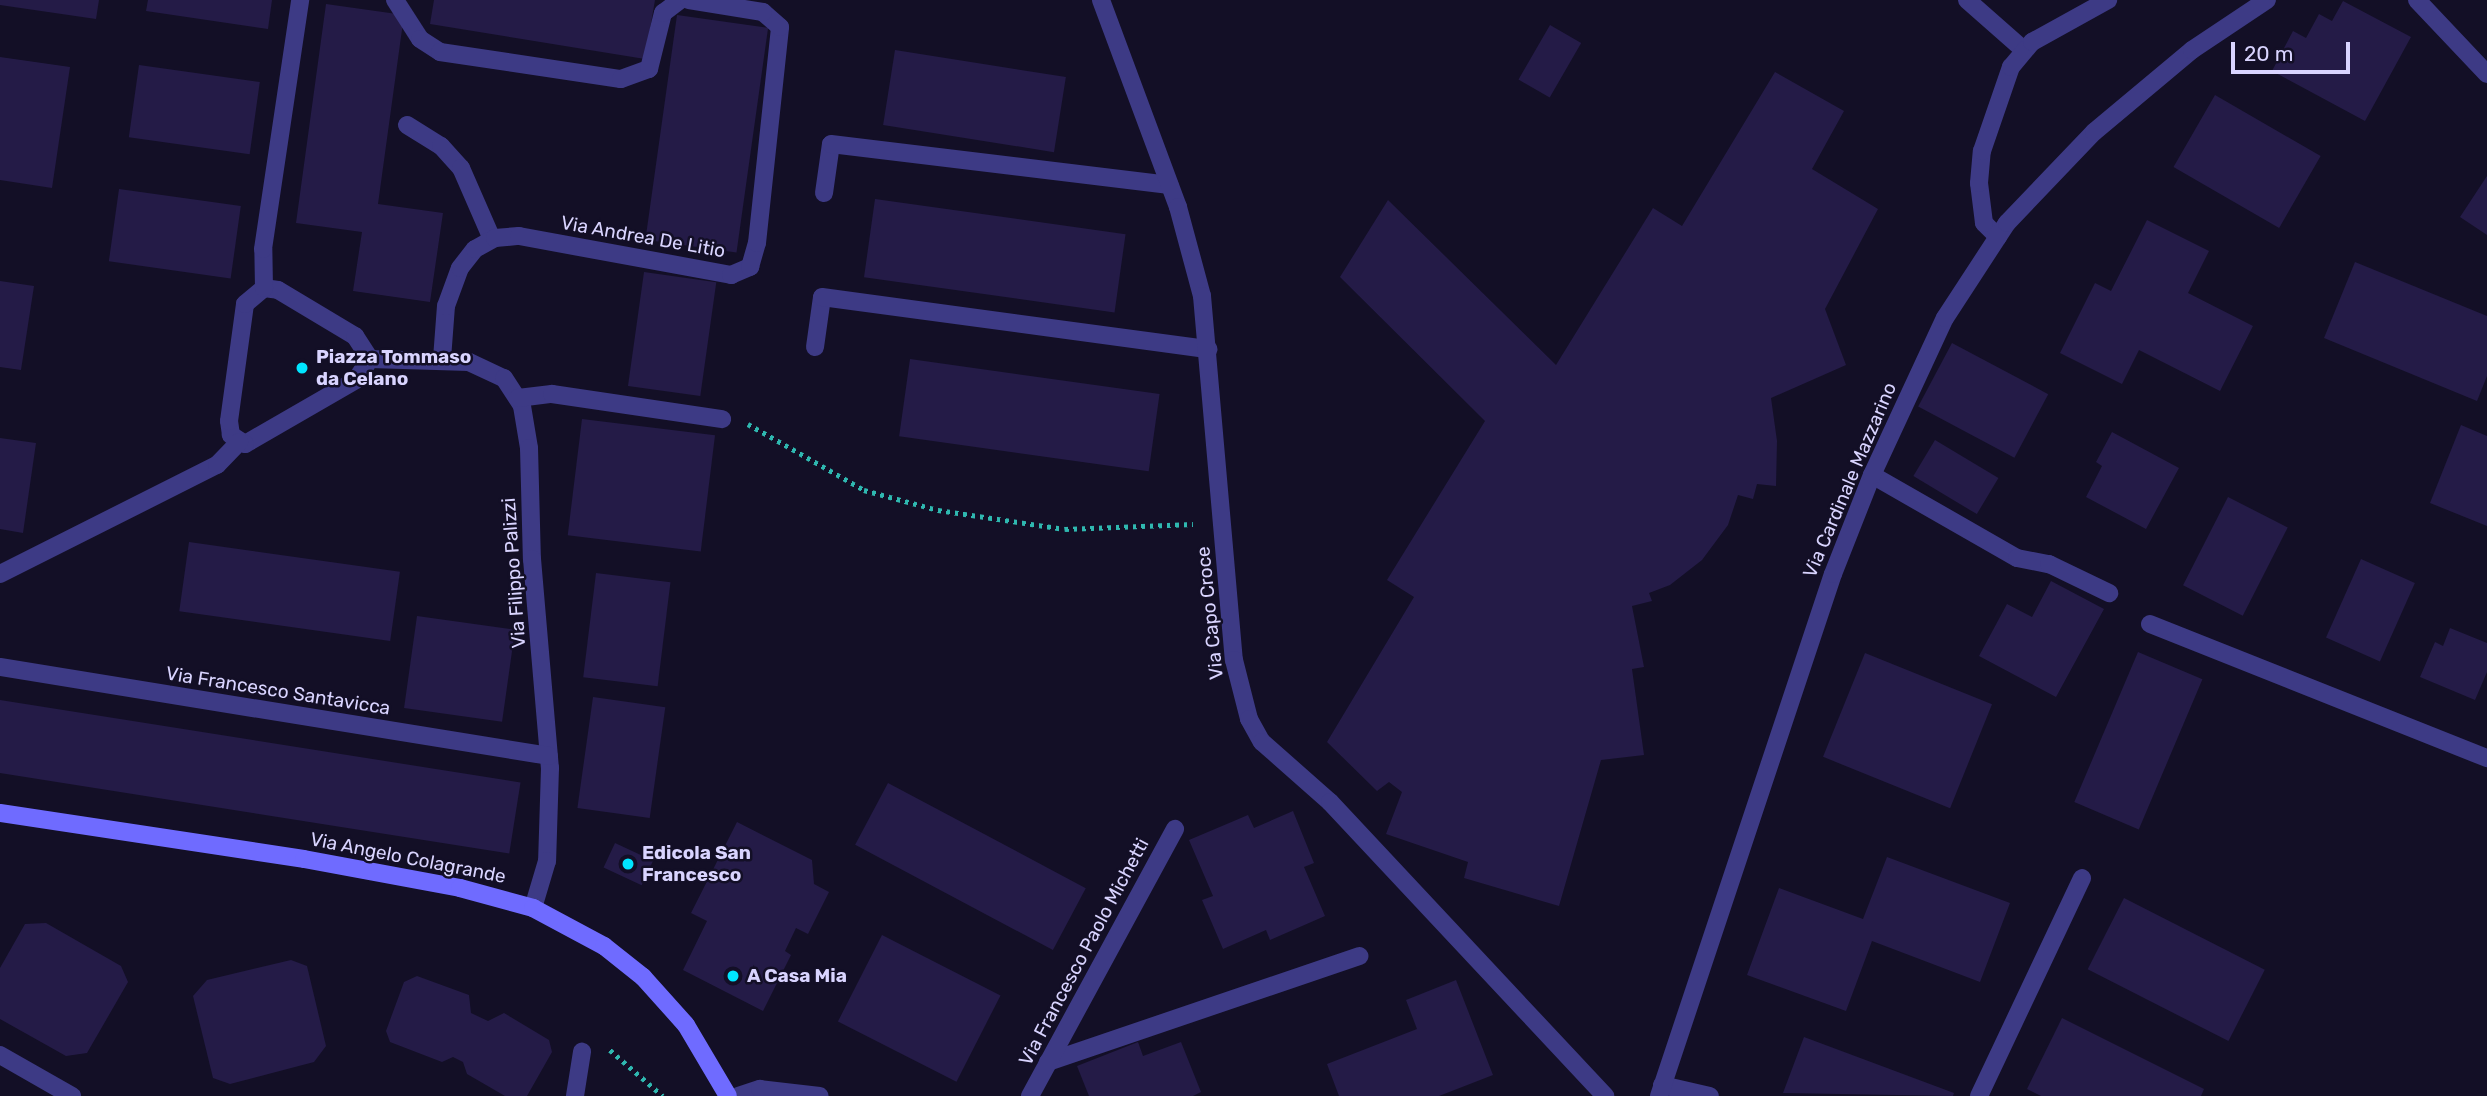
<!DOCTYPE html>
<style>
body{margin:0}
#map{position:relative;width:2487px;height:1096px;overflow:hidden;background:#130f26;font-family:Rubik,sans-serif}
div>[style]{position:absolute}
.building>*{inset:0;background:#241b47;transform-origin:0 0}
.path>*{height:4.5px;margin-top:-2.25px;transform-origin:0;background:repeating-linear-gradient(90deg,#2fb8b0 0 3.5px,transparent 0 8.5px)}
.service>*{height:18px;margin:-9px;padding:0 9px;transform-origin:9px;border-radius:9px;background:#3d3a85}
.minor>*{height:18px;margin:-9px;padding:0 9px;transform-origin:9px;border-radius:9px;background:#3d3a85}
.tertiary>*{height:18px;margin:-9px;padding:0 9px;transform-origin:9px;border-radius:9px;background:#3d3a85}
.secondary>*{height:18px;margin:-9px;padding:0 9px;transform-origin:9px;border-radius:9px;background:#6f6bff}
.dots>*{width:19px;height:19px;translate:-50% -50%;box-sizing:border-box;border:4px solid #130f26;border-radius:50%}
span{translate:-50% -50%;white-space:nowrap;text-align:center;line-height:1.15;-webkit-text-stroke:5px #130f26;paint-order:stroke}
.street-label{font-size:19px;color:#d9d4ff}
.poi-label{font-size:19px;color:#d9d4ff;font-weight:700}
.left{translate:0 -50%;text-align:left}
.scale{position:absolute;left:2231px;top:42px;width:119px;height:32px;box-sizing:border-box;border:4px solid #d9d4ff;border-top:0;padding-left:9px;font-size:21px;line-height:24px;white-space:nowrap;color:#d9d4ff;-webkit-text-stroke:5px #130f26;paint-order:stroke}
</style>
<div id="map">
<div class="building">
<div style="clip-path:polygon(0 0,99px 0,96px 19px,0 5px)"></div>
<div style="clip-path:polygon(148px 0,272px 0,268px 29px,146px 11px)"></div>
<div style="clip-path:polygon(434px 0,655px 0,645px 59px,430px 24px)"></div>
<div style="clip-path:polygon(2343px 1px,2411px 37px,2365px 121px,2272px 71px,2293px 31px,2306px 38px,2319px 14px,2332px 21px)"></div>
<div style="clip-path:polygon(326px 4px,404px 15px,378px 204px,443px 213px,430px 302px,353px 291px,362px 232px,296px 223px)"></div>
<div style="left:677px;top:15px;width:92px;height:227px;rotate:8deg"></div>
<div style="left:1550px;top:25px;width:36px;height:63px;rotate:30deg"></div>
<div style="left:895px;top:50px;width:173px;height:76px;rotate:9deg"></div>
<div style="clip-path:polygon(0 57px,70px 67px,52px 188px,0 180px)"></div>
<div style="left:139px;top:65px;width:122px;height:73px;rotate:8deg"></div>
<div style="clip-path:polygon(1775px 72px,1844px 111px,1812px 169px,1878px 209px,1825px 309px,1846px 365px,1771px 398px,1777px 441px,1776px 486px,1757px 484px,1753px 499px,1738px 495px,1728px 525px,1702px 560px,1670px 585px,1649px 593px,1652px 601px,1632px 606px,1644px 667px,1632px 669px,1644px 755px,1601px 760px,1559px 906px,1464px 878px,1468px 862px,1386px 834px,1402px 792px,1389px 782px,1377px 791px,1327px 742px,1414px 597px,1387px 580px,1485px 421px,1340px 277px,1388px 200px,1556px 365px,1653px 208px,1682px 226px)"></div>
<div style="left:2215px;top:95px;width:122px;height:83px;rotate:30deg"></div>
<div style="clip-path:polygon(2487px 176px,2487px 235px,2460px 217px)"></div>
<div style="left:119px;top:189px;width:123px;height:73px;rotate:8deg"></div>
<div style="left:875px;top:199px;width:253px;height:79px;rotate:8deg"></div>
<div style="clip-path:polygon(2147px 220px,2209px 251px,2188px 293px,2253px 326px,2220px 391px,2139px 350px,2122px 384px,2060px 353px,2095px 283px,2111px 291px)"></div>
<div style="clip-path:polygon(2355px 262px,2487px 316px,2487px 376px,2477px 401px,2324px 338px)"></div>
<div style="left:644px;top:272px;width:73px;height:115px;rotate:8deg"></div>
<div style="clip-path:polygon(0 281px,34px 286px,21px 370px,0 367px)"></div>
<div style="left:1952px;top:343px;width:109px;height:72px;rotate:28deg"></div>
<div style="left:910px;top:359px;width:252px;height:78px;rotate:8deg"></div>
<div style="left:582px;top:419px;width:134px;height:117px;rotate:7deg"></div>
<div style="clip-path:polygon(2461px 425px,2487px 436px,2487px 526px,2430px 503px)"></div>
<div style="clip-path:polygon(2112px 432px,2179px 468px,2146px 529px,2086px 497px,2102px 466px,2096px 462px)"></div>
<div style="clip-path:polygon(0 438px,36px 443px,23px 533px,0 529px)"></div>
<div style="left:1935px;top:440px;width:74px;height:42px;rotate:31deg"></div>
<div style="left:2228px;top:497px;width:67px;height:99px;rotate:27deg"></div>
<div style="left:189px;top:542px;width:213px;height:70px;rotate:8deg"></div>
<div style="left:2361px;top:559px;width:59px;height:86px;rotate:24deg"></div>
<div style="left:596px;top:573px;width:75px;height:105px;rotate:7deg"></div>
<div style="clip-path:polygon(2051px 581px,2104px 609px,2056px 697px,1979px 656px,2007px 604px,2032px 617px)"></div>
<div style="left:417px;top:616px;width:99px;height:93px;rotate:8deg"></div>
<div style="clip-path:polygon(2450px 628px,2487px 643px,2487px 672px,2475px 700px,2420px 677px,2435px 642px,2443px 646px)"></div>
<div style="left:2138px;top:652px;width:70px;height:163px;rotate:23deg"></div>
<div style="left:1865px;top:653px;width:137px;height:112px;rotate:22deg"></div>
<div style="left:593px;top:697px;width:73px;height:112px;rotate:8deg"></div>
<div style="left:0;top:700px;width:527px;height:72px;rotate:9deg"></div>
<div style="left:888px;top:783px;width:224px;height:70px;rotate:28deg"></div>
<div style="clip-path:polygon(1293px 811px,1314px 863px,1304px 867px,1325px 916px,1270px 940px,1266px 930px,1223px 949px,1202px 900px,1213px 896px,1189px 840px,1248px 815px,1254px 828px)"></div>
<div style="clip-path:polygon(737px 822px,812px 860px,814px 884px,829px 892px,808px 934px,796px 928px,785px 951px,791px 955px,763px 1011px,683px 970px,707px 921px,691px 913px)"></div>
<div style="left:615px;top:843px;width:42px;height:27px;rotate:25deg"></div>
<div style="clip-path:polygon(1887px 857px,2010px 903px,1980px 982px,1872px 941px,1846px 1011px,1747px 975px,1779px 888px,1863px 919px)"></div>
<div style="left:2124px;top:898px;width:158px;height:80px;rotate:27deg"></div>
<div style="clip-path:polygon(46px 923px,121px 966px,128px 982px,87px 1053px,66px 1056px,0 1019px,0 968px,25px 924px)"></div>
<div style="left:882px;top:935px;width:133px;height:97px;rotate:27deg"></div>
<div style="clip-path:polygon(291px 960px,307px 966px,326px 1046px,314px 1062px,230px 1084px,213px 1078px,193px 996px,207px 980px)"></div>
<div style="clip-path:polygon(417px 976px,469px 995px,471px 1013px,488px 1021px,504px 1013px,549px 1040px,552px 1052px,527px 1096px,505px 1096px,467px 1074px,463px 1062px,453px 1057px,442px 1062px,390px 1042px,386px 1031px,404px 982px)"></div>
<div style="clip-path:polygon(1456px 980px,1493px 1075px,1439px 1096px,1339px 1096px,1327px 1064px,1417px 1029px,1406px 1000px)"></div>
<div style="clip-path:polygon(2062px 1018px,2204px 1089px,2201px 1096px,2041px 1096px,2027px 1089px)"></div>
<div style="clip-path:polygon(1804px 1037px,1954px 1093px,1953px 1096px,1783px 1093px)"></div>
<div style="clip-path:polygon(1138px 1042px,1143px 1056px,1181px 1042px,1201px 1092px,1193px 1096px,1089px 1096px,1077px 1066px)"></div>
</div>
<div class="path">
<div style="left:748px;top:424px;width:133px;rotate:29.6deg"></div>
<div style="left:864px;top:490px;width:77px;rotate:15.1deg"></div>
<div style="left:938px;top:510px;width:128px;rotate:8.5deg"></div>
<div style="left:1065px;top:529px;width:128px;rotate:-2.2deg"></div>
<div style="left:610px;top:1050px;width:70px;rotate:41deg"></div>
</div>
<div class="service">
<div style="left:1967px;top:0;width:76px;rotate:41.3deg"></div>
<div style="left:407px;top:125px;width:40px;rotate:32deg"></div>
<div style="left:441px;top:146px;width:30px;rotate:48deg"></div>
<div style="left:461px;top:168px;width:77px;rotate:66.4deg"></div>
<div style="left:824px;top:193px;width:49px;rotate:-81.9deg"></div>
<div style="left:831px;top:144px;width:341px;rotate:6.9deg"></div>
<div style="left:1998px;top:237px;width:20px;rotate:-135deg"></div>
<div style="left:1984px;top:223px;width:40px;rotate:-97.1deg"></div>
<div style="left:1979px;top:183px;width:32px;rotate:-85deg"></div>
<div style="left:1982px;top:151px;width:89px;rotate:-71deg"></div>
<div style="left:2011px;top:67px;width:33px;rotate:-50deg"></div>
<div style="left:2032px;top:42px;width:87px;rotate:-28.9deg"></div>
<div style="left:815px;top:347px;width:50px;rotate:-82deg"></div>
<div style="left:822px;top:297px;width:390px;rotate:7.7deg"></div>
<div style="left:1872px;top:475px;width:167px;rotate:29.8deg"></div>
<div style="left:2017px;top:558px;width:33px;rotate:11deg"></div>
<div style="left:2049px;top:564px;width:67px;rotate:25.8deg"></div>
<div style="left:2150px;top:624px;width:363px;rotate:21.7deg"></div>
<div style="left:1048px;top:1062px;width:329px;rotate:-18.8deg"></div>
<div style="left:1662px;top:1085px;width:49px;rotate:12.9deg"></div>
<div style="left:1979px;top:1096px;width:241px;rotate:-64.7deg"></div>
</div>
<div class="minor">
<div style="left:395px;top:0;width:46px;rotate:57.3deg"></div>
<div style="left:420px;top:39px;width:24px;rotate:33deg"></div>
<div style="left:440px;top:52px;width:183px;rotate:8.5deg"></div>
<div style="left:621px;top:79px;width:30px;rotate:-20deg"></div>
<div style="left:649px;top:69px;width:58px;rotate:-76deg"></div>
<div style="left:663px;top:13px;width:21px;rotate:-37deg"></div>
<div style="left:1101px;top:0;width:221px;rotate:69.6deg"></div>
<div style="left:1178px;top:207px;width:92px;rotate:74.9deg"></div>
<div style="left:1202px;top:296px;width:365px;rotate:85deg"></div>
<div style="left:1234px;top:660px;width:61px;rotate:75.7deg"></div>
<div style="left:1249px;top:719px;width:26px;rotate:61deg"></div>
<div style="left:1262px;top:742px;width:91px;rotate:41.4deg"></div>
<div style="left:1330px;top:802px;width:403px;rotate:46.9deg"></div>
<div style="left:2417px;top:0;width:102px;rotate:46.6deg"></div>
<div style="left:264px;top:288px;width:14px;rotate:8deg"></div>
<div style="left:278px;top:290px;width:90px;rotate:30.9deg"></div>
<div style="left:355px;top:336px;width:27px;rotate:57deg"></div>
<div style="left:370px;top:359px;width:25px;rotate:124deg"></div>
<div style="left:356px;top:380px;width:128px;rotate:150deg"></div>
<div style="left:245px;top:444px;width:17px;rotate:-147deg"></div>
<div style="left:231px;top:435px;width:14px;rotate:-98deg"></div>
<div style="left:229px;top:421px;width:118px;rotate:-82.2deg"></div>
<div style="left:245px;top:304px;width:25px;rotate:-40deg"></div>
<div style="left:264px;top:288px;width:39px;rotate:-91deg"></div>
<div style="left:263px;top:249px;width:252px;rotate:-81.5deg"></div>
<div style="left:370px;top:359px;width:99px;rotate:1.7deg"></div>
<div style="left:469px;top:362px;width:38px;rotate:25deg"></div>
<div style="left:504px;top:378px;width:33px;rotate:57deg"></div>
<div style="left:522px;top:406px;width:43px;rotate:80.5deg"></div>
<div style="left:529px;top:448px;width:111px;rotate:88.5deg"></div>
<div style="left:532px;top:559px;width:210px;rotate:85.1deg"></div>
<div style="left:550px;top:768px;width:93px;rotate:91.8deg"></div>
<div style="left:547px;top:861px;width:49px;rotate:106.6deg"></div>
<div style="left:442px;top:359px;width:53px;rotate:-85.7deg"></div>
<div style="left:446px;top:306px;width:40px;rotate:-69.8deg"></div>
<div style="left:460px;top:268px;width:24px;rotate:-52deg"></div>
<div style="left:475px;top:249px;width:23px;rotate:-29deg"></div>
<div style="left:495px;top:238px;width:24px;rotate:-5deg"></div>
<div style="left:519px;top:236px;width:216px;rotate:10.4deg"></div>
<div style="left:731px;top:275px;width:21px;rotate:-23deg"></div>
<div style="left:750px;top:267px;width:25px;rotate:-74deg"></div>
<div style="left:757px;top:243px;width:217px;rotate:-83.9deg"></div>
<div style="left:780px;top:27px;width:23px;rotate:-139deg"></div>
<div style="left:763px;top:12px;width:75px;rotate:-170.8deg"></div>
<div style="left:518px;top:398px;width:34px;rotate:-7deg"></div>
<div style="left:552px;top:394px;width:172px;rotate:8.4deg"></div>
<div style="left:0;top:574px;width:243px;rotate:-26.7deg"></div>
<div style="left:217px;top:465px;width:32px;rotate:-46deg"></div>
<div style="left:0;top:667px;width:556px;rotate:9.21deg"></div>
<div style="left:0;top:1055px;width:83px;rotate:29.7deg"></div>
<div style="left:575px;top:1096px;width:45px;rotate:-81deg"></div>
<div style="left:738px;top:1096px;width:23px;rotate:-18deg"></div>
<div style="left:760px;top:1089px;width:60px;rotate:6.7deg"></div>
<div style="left:1030px;top:1096px;width:304px;rotate:-61.5deg"></div>
</div>
<div class="tertiary">
<div style="left:1659px;top:1096px;width:550px;rotate:-71.57deg"></div>
<div style="left:1833px;top:574px;width:106px;rotate:-68.5deg"></div>
<div style="left:1872px;top:475px;width:173px;rotate:-65.1deg"></div>
<div style="left:1945px;top:318px;width:113px;rotate:-56.9deg"></div>
<div style="left:2007px;top:223px;width:126px;rotate:-46.3deg"></div>
<div style="left:2094px;top:132px;width:128px;rotate:-39.9deg"></div>
<div style="left:2192px;top:50px;width:90px;rotate:-33.7deg"></div>
</div>
<div class="secondary">
<div style="left:0;top:813px;width:307px;rotate:8.6deg"></div>
<div style="left:304px;top:859px;width:159px;rotate:10.5deg"></div>
<div style="left:460px;top:888px;width:76px;rotate:15.3deg"></div>
<div style="left:533px;top:908px;width:81px;rotate:28.2deg"></div>
<div style="left:604px;top:946px;width:50px;rotate:38.5deg"></div>
<div style="left:643px;top:977px;width:64px;rotate:48.1deg"></div>
<div style="left:686px;top:1025px;width:82px;rotate:59.4deg"></div>
</div>
<div class="dots">
<div style="left:302px;top:368px;background:#00e5ff"></div>
<div style="left:628px;top:864px;background:#00e5ff"></div>
<div style="left:733px;top:976px;background:#00e5ff"></div>
</div>
<div class="street-label">
<span style="left:643px;top:237px;rotate:10deg">Via Andrea De Litio</span>
<span style="left:1850px;top:480px;rotate:-67deg">Via Cardinale Mazzarino</span>
<span style="left:514px;top:573px;rotate:-94deg">Via Filippo Palizzi</span>
<span style="left:1210px;top:613px;rotate:-96deg">Via Capo Croce</span>
<span style="left:278px;top:691px;rotate:9deg">Via Francesco Santavicca</span>
<span style="left:408px;top:858px;rotate:11deg">Via Angelo Colagrande</span>
<span style="left:1084px;top:952px;rotate:-62deg">Via Francesco Paolo Michetti</span>
</div>
<div class="poi-label">
<span class="left" style="left:316px;top:368px">Piazza Tommaso<br>da Celano</span>
<span class="left" style="left:642px;top:864px">Edicola San<br>Francesco</span>
<span class="left" style="left:747px;top:976px">A Casa Mia</span>
</div>
<div class="scale">20 m</div>
</div>
